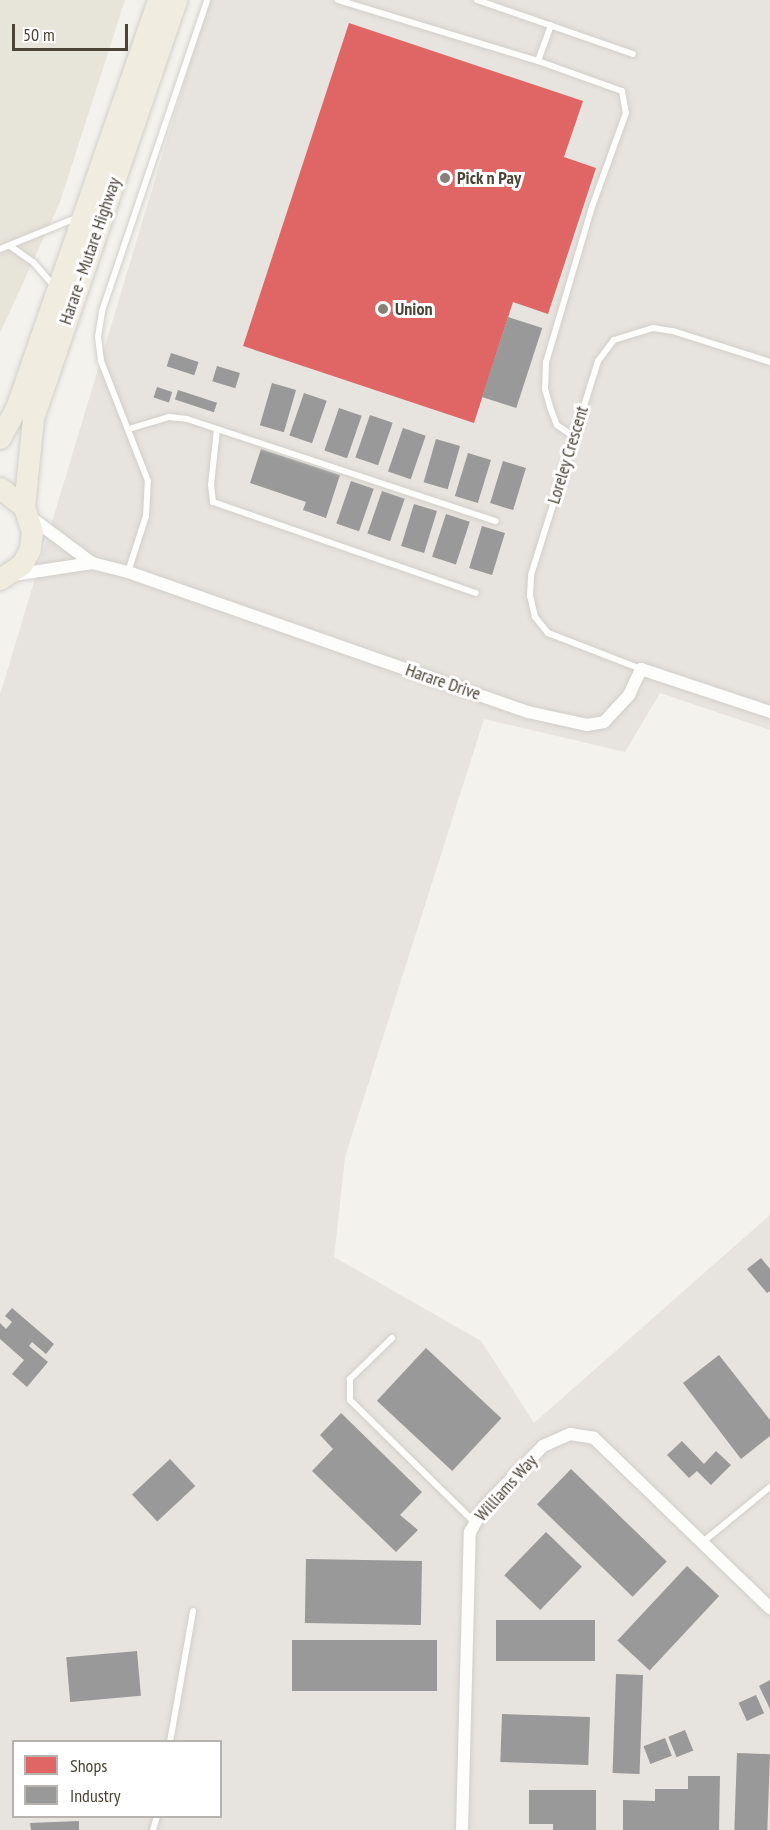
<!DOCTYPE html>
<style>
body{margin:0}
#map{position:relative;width:770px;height:1830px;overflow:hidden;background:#f3f2ed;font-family:"PT Sans Narrow",sans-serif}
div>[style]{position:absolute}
.residential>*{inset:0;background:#e7e4da}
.industrial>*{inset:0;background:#e7e3de}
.shops>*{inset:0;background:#e06666}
.industry>*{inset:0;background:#999;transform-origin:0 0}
.roads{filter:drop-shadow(0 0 2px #d1cfca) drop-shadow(0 0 2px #d1cfca)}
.service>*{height:6px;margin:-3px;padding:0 3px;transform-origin:3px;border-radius:3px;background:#fdfdfc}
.minor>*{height:12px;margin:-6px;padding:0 6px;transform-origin:6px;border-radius:6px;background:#fdfdfc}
.trunk>*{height:21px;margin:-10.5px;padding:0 10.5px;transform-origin:10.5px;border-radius:10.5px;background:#f0ece0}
.dots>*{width:16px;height:16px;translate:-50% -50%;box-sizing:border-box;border:3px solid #fff;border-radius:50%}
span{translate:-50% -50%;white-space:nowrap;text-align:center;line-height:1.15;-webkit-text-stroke:6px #fff;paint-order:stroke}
.poi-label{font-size:18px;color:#4b4437;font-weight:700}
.left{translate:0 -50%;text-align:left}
.street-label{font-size:18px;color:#4b4437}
.legend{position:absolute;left:12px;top:1740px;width:210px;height:78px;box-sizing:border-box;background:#fff;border:2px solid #b7b4af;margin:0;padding:8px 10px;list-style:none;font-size:18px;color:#4b4437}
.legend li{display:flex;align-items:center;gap:12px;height:30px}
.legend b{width:30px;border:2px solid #b7b4af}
.scale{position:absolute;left:12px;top:24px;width:116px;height:27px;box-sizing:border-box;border:3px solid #4b4437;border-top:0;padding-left:8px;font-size:18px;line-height:21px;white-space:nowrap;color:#4b4437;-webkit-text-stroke:4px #fff;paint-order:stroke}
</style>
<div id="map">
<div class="residential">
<div style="clip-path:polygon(0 0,125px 0,60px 202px,0 333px)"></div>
</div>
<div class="industrial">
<div style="clip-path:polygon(evenodd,209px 0,770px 0,770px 730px,660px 693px,625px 752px,484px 719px,345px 1157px,334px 1257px,481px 1341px,534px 1423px,770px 1215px,770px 1830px,0 1830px,0 695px,209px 0,14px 1742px,220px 1742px,220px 1816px,14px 1816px,14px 1742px)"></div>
</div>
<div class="shops">
<div style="clip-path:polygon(349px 23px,583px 101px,564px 157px,596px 168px,548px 314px,513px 302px,474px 423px,243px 346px)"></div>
</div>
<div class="industry">
<div style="left:508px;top:317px;width:36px;height:84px;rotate:18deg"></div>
<div style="left:171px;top:353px;width:29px;height:14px;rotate:18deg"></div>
<div style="left:217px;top:366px;width:24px;height:16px;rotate:17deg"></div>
<div style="left:272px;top:383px;width:25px;height:44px;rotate:16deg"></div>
<div style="left:157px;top:387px;width:16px;height:11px;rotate:18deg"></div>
<div style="left:178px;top:390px;width:41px;height:10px;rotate:18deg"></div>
<div style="left:304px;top:393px;width:24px;height:45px;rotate:19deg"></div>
<div style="left:339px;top:408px;width:24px;height:45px;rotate:19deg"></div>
<div style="left:370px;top:415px;width:24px;height:45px;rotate:19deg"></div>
<div style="left:403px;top:428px;width:24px;height:46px;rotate:19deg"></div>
<div style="left:436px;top:439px;width:25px;height:45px;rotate:16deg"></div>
<div style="clip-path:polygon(261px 449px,340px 475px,326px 518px,303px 510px,306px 502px,250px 483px)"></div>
<div style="left:468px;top:453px;width:24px;height:45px;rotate:17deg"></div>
<div style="left:503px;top:461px;width:24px;height:44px;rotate:17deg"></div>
<div style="left:351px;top:481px;width:24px;height:45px;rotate:19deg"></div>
<div style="left:382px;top:491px;width:24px;height:45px;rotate:19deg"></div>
<div style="left:414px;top:504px;width:24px;height:44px;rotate:17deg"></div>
<div style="left:446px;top:514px;width:25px;height:45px;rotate:18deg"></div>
<div style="left:482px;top:526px;width:24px;height:44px;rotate:17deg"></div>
<div style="clip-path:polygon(761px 1258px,770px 1269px,770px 1291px,767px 1293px,747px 1269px)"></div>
<div style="clip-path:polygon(12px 1308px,54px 1344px,46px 1354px,32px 1342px,29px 1346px,48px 1362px,27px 1387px,12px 1374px,24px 1360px,0 1339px,0 1323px,6px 1329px,12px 1322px,5px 1316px)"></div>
<div style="left:426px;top:1348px;width:103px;height:72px;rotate:43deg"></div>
<div style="clip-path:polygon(719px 1355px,770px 1420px,770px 1436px,741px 1459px,683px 1383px)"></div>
<div style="clip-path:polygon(341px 1413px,422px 1492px,400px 1515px,418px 1530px,396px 1552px,312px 1471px,333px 1449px,320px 1435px)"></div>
<div style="clip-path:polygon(682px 1441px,704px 1464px,716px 1451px,731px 1465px,711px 1485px,697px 1471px,689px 1478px,667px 1455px)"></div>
<div style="left:170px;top:1459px;width:37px;height:52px;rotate:47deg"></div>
<div style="left:571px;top:1469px;width:133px;height:49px;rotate:44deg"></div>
<div style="left:546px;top:1532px;width:50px;height:60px;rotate:44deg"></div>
<div style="left:306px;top:1559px;width:116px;height:64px;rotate:1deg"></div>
<div style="left:687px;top:1566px;width:44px;height:102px;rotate:43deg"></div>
<div style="left:496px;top:1620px;width:99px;height:41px"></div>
<div style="left:292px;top:1640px;width:145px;height:51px"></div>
<div style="left:137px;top:1651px;width:45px;height:71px;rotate:85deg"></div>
<div style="left:616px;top:1674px;width:27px;height:99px;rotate:2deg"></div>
<div style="clip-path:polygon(770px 1680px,770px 1709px,759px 1686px)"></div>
<div style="left:756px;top:1695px;width:20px;height:19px;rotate:66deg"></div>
<div style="left:502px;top:1714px;width:88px;height:48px;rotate:2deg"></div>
<div style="left:685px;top:1730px;width:22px;height:18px;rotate:68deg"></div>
<div style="left:665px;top:1738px;width:19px;height:23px;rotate:69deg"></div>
<div style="left:737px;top:1753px;width:33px;height:77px;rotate:2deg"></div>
<div style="clip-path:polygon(688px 1776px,720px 1776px,719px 1830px,623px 1830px,623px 1800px,655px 1801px,655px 1789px,688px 1789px)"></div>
<div style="clip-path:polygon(529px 1790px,596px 1790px,596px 1830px,553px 1830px,553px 1824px,529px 1824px)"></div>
<div style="clip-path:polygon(79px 1821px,79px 1830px,31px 1830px,30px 1823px)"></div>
</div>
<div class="roads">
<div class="service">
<div style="left:338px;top:0;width:209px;rotate:17deg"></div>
<div style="left:538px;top:61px;width:89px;rotate:19.7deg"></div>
<div style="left:622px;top:91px;width:22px;rotate:80deg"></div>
<div style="left:626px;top:113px;width:100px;rotate:109.9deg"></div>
<div style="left:592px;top:207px;width:162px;rotate:106.5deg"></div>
<div style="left:546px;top:362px;width:27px;rotate:92deg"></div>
<div style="left:545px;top:389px;width:19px;rotate:74deg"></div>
<div style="left:550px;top:407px;width:19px;rotate:69deg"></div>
<div style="left:557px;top:425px;width:21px;rotate:35deg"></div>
<div style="left:477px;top:0;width:165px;rotate:19.1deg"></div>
<div style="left:538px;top:61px;width:38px;rotate:-70deg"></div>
<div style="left:10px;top:246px;width:29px;rotate:35deg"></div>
<div style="left:34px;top:263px;width:30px;rotate:49deg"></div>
<div style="left:0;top:249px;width:82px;rotate:-22.2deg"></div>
<div style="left:129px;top:429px;width:42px;rotate:-16.7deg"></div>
<div style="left:169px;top:417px;width:18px;rotate:6deg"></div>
<div style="left:187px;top:419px;width:325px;rotate:18.3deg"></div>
<div style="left:217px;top:429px;width:56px;rotate:96.1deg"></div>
<div style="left:211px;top:485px;width:17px;rotate:83deg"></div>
<div style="left:213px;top:502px;width:278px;rotate:19.1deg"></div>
<div style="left:128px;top:572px;width:59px;rotate:-72.2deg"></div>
<div style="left:146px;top:516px;width:35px;rotate:-87deg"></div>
<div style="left:148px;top:481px;width:129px;rotate:-111.4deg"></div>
<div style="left:101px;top:361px;width:24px;rotate:-97deg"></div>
<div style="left:98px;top:337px;width:26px;rotate:-81deg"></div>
<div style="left:102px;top:311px;width:328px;rotate:-71.3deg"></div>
<div style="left:641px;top:669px;width:100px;rotate:-158.8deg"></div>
<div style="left:548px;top:633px;width:21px;rotate:-129deg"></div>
<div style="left:535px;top:617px;width:22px;rotate:-103deg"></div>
<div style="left:530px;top:596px;width:21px;rotate:-87deg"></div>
<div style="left:531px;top:575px;width:224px;rotate:-72.6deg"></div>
<div style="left:598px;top:361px;width:26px;rotate:-53deg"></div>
<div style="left:614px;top:340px;width:41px;rotate:-17.1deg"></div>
<div style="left:653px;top:328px;width:20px;rotate:9deg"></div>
<div style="left:673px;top:331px;width:102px;rotate:17.7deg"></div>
<div style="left:392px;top:1338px;width:59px;rotate:135.7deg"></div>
<div style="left:350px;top:1379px;width:21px;rotate:90deg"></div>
<div style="left:350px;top:1400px;width:173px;rotate:44.5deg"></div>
<div style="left:704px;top:1541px;width:85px;rotate:-39.3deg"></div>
<div style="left:170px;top:1742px;width:133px;rotate:-80deg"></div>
<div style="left:153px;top:1830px;width:15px;rotate:-74deg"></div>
</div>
<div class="minor">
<div style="left:29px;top:516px;width:79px;rotate:36.7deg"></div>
<div style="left:92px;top:563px;width:37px;rotate:14deg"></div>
<div style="left:128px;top:572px;width:424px;rotate:19.3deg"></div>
<div style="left:528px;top:712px;width:60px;rotate:12.4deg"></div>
<div style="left:587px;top:725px;width:17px;rotate:-10deg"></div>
<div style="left:604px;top:722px;width:37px;rotate:-47deg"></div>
<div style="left:629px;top:695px;width:29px;rotate:-65deg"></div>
<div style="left:641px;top:669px;width:136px;rotate:18.4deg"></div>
<div style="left:13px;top:575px;width:80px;rotate:-8.6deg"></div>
<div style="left:462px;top:1830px;width:298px;rotate:-88.5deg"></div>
<div style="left:470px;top:1532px;width:30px;rotate:-60deg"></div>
<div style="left:485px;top:1506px;width:83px;rotate:-46deg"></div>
<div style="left:543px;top:1446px;width:30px;rotate:-24deg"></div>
<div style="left:570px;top:1434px;width:24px;rotate:9deg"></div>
<div style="left:594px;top:1438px;width:245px;rotate:44deg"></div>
</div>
<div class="trunk">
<div style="left:0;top:438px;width:34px;rotate:-62deg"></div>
<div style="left:16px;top:408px;width:432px;rotate:-70.8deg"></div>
<div style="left:0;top:488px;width:31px;rotate:38deg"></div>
<div style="left:24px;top:507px;width:26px;rotate:72deg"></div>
<div style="left:32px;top:532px;width:17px;rotate:97deg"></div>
<div style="left:30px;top:549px;width:17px;rotate:118deg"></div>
<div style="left:22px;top:564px;width:27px;rotate:146deg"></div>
<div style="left:24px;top:507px;width:89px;rotate:-84.2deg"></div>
<div style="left:33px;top:418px;width:442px;rotate:-71.1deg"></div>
</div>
</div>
<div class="dots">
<div style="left:445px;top:178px;background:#868177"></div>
<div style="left:383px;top:309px;background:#868177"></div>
</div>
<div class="poi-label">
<span class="left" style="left:457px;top:178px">Pick n Pay</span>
<span class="left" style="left:395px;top:309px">Union</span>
</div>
<div class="street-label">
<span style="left:90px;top:251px;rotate:-71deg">Harare - Mutare Highway</span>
<span style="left:568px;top:455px;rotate:-73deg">Loreley Crescent</span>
<span style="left:443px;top:682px;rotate:19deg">Harare Drive</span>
<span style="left:506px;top:1488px;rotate:-48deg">Williams Way</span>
</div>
<ul class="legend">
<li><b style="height:16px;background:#e06666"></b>Shops</li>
<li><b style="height:16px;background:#999"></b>Industry</li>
</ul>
<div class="scale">50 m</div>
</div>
